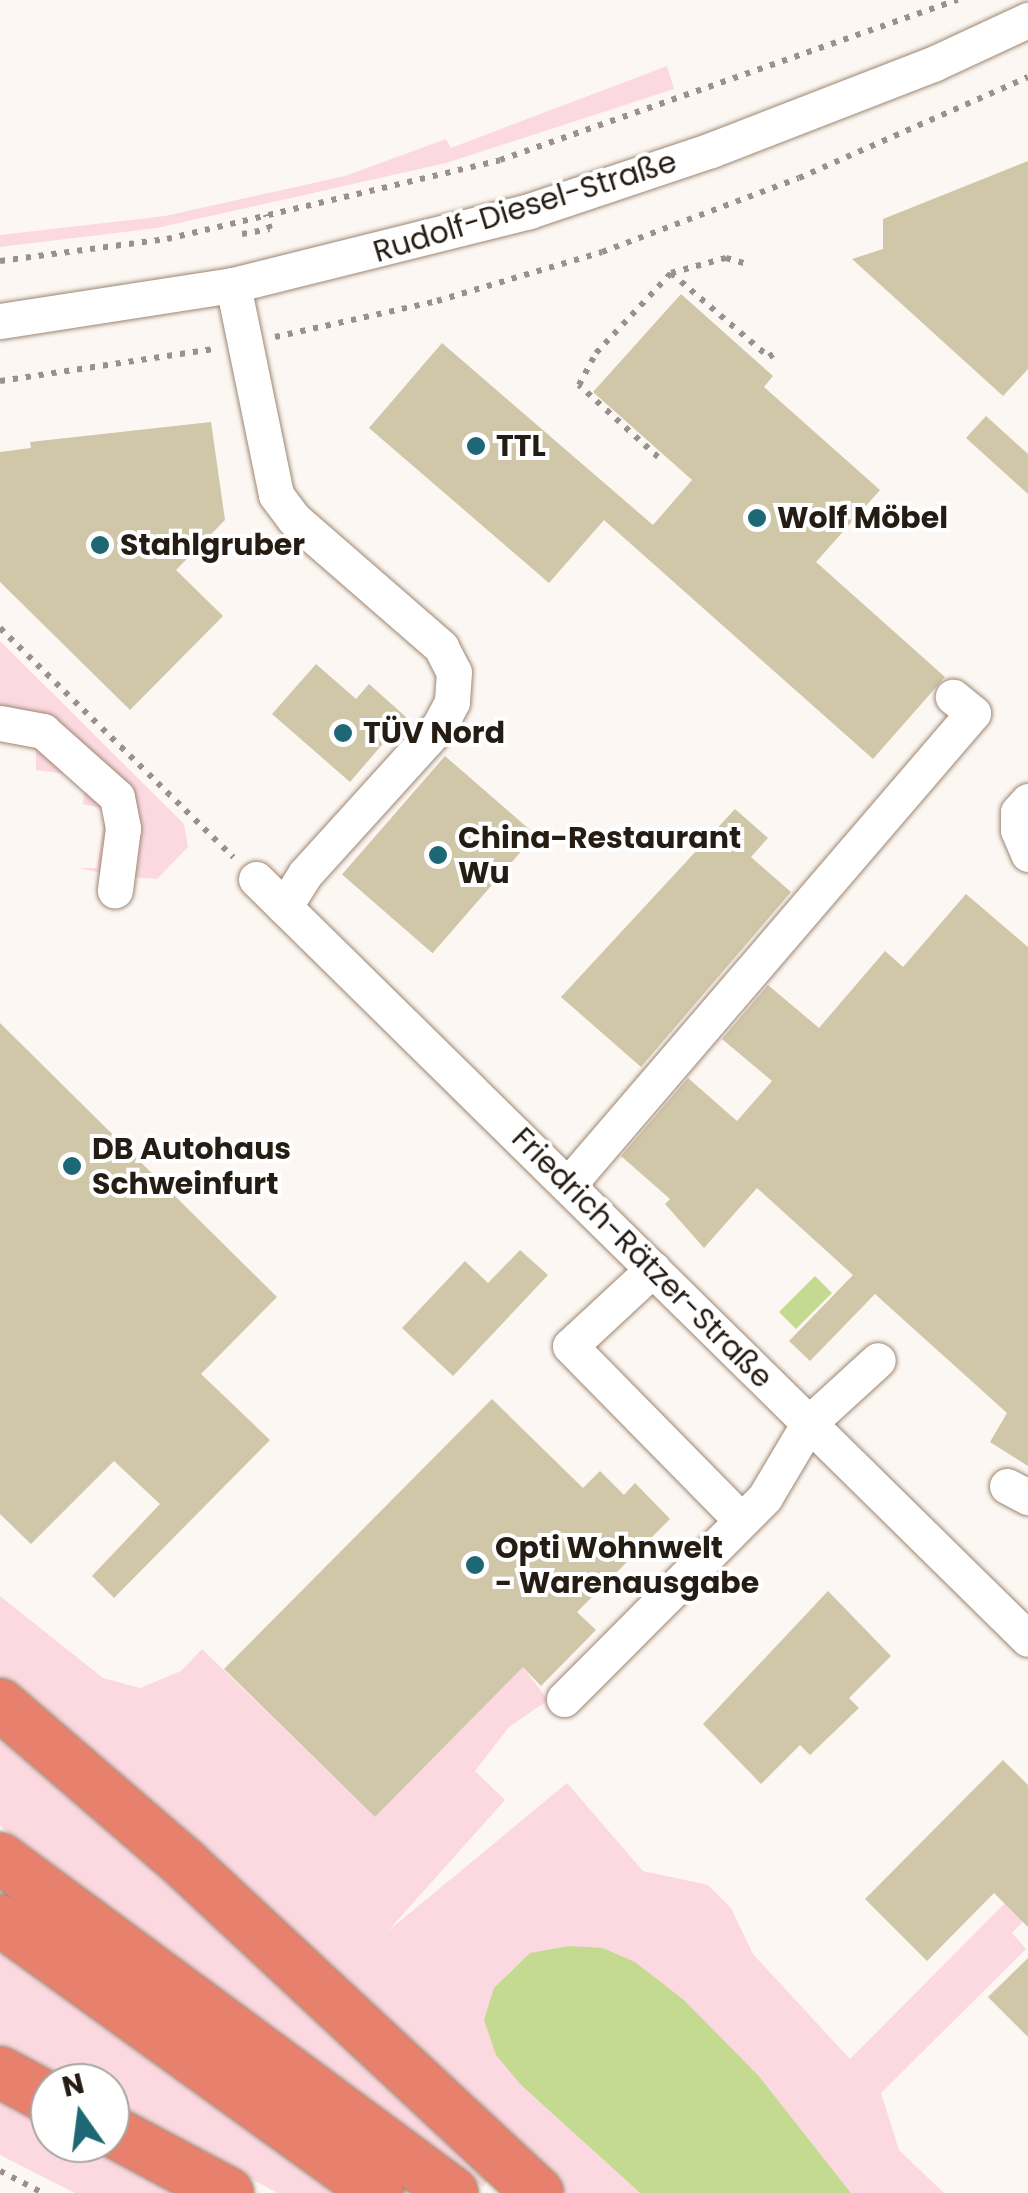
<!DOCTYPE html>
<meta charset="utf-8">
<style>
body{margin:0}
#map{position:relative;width:1028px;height:2193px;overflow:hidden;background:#fcf7f2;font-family:Poppins,sans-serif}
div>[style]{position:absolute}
.green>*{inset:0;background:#fcd9e1}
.water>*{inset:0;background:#c4da90;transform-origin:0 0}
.building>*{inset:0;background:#d0c6a8;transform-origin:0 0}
.path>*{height:6px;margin-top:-3px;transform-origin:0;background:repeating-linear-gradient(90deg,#99928c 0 5px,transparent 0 13px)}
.roads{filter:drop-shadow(0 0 2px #9e8672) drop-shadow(0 0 2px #9e8672)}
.minor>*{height:35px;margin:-17.5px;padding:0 17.5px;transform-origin:17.5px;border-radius:17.5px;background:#fff}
.highway>*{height:50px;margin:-25px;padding:0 25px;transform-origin:25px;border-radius:25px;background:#e7816e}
.dots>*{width:28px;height:28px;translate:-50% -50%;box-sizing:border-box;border:5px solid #fff;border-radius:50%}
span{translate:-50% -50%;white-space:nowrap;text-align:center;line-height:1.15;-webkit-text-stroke:8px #fff;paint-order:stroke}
.street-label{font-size:30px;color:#251c14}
.poi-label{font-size:30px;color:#251c14;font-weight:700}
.left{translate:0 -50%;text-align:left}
.north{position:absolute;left:30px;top:2063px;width:100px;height:100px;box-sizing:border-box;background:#fff;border:2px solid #a8a4a1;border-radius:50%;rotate:346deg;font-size:28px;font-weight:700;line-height:40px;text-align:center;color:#251c14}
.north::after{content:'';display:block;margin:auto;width:35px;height:45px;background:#1e6774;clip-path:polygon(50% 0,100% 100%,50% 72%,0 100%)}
</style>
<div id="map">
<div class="green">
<div style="clip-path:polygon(667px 66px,674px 89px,446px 163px,157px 228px,0 247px,0 235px,165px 216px,345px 176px,446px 139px,451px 148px)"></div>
<div style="clip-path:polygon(0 641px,184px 824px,188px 847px,157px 879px,133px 877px,131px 824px,0 713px)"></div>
<div style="clip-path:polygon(0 730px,48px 745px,108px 799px,116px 822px,110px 861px,102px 873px,79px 868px,97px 868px,106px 809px,83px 804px,85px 787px,73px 775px,36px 770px,36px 742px,0 738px)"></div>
<div style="clip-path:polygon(0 1596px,103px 1678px,140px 1688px,181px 1671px,202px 1649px,375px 1817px,523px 1667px,548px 1700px,509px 1727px,475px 1771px,505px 1800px,388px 1931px,567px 1783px,643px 1871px,708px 1885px,731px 1908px,753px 1954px,850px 2059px,1028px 1880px,1028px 1916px,1012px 1933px,1026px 1949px,881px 2093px,899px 2150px,944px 2193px,851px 2193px,758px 2075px,684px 2000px,634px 1962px,603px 1948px,521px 2085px,640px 2193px,566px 2193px,0 1684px)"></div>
<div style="clip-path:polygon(0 1729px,494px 2172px,483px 2187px,0 1826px)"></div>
<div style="clip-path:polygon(0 1947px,339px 2193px,278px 2193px,110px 2106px,110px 2083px,66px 2083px,0 2049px)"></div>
<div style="clip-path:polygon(0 2087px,50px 2112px,50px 2143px,110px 2143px,210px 2193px,75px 2193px,0 2155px)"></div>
</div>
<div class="water">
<div style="left:815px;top:1276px;width:24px;height:51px;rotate:45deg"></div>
<div style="clip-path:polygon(569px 1946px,603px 1948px,635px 1962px,684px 2000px,758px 2075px,851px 2193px,640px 2193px,521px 2085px,496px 2055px,484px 2020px,494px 1988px,530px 1953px)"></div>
</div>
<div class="building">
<div style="clip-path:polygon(1028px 161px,1028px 369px,1003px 396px,852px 259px,883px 249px,883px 219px)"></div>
<div style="clip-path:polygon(681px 294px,773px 376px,764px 387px,880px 490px,816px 562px,945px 677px,873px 759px,604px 520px,549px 583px,369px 428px,442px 343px,653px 525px,692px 480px,593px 392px)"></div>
<div style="clip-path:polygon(986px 416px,1028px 454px,1028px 494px,966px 438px)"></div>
<div style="clip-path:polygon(211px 422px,225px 520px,176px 570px,223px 616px,130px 710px,0 582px,0 452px,31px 448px,30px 442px)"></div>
<div style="clip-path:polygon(316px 664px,356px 699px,369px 684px,406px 717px,350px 782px,272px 714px)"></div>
<div style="left:445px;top:756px;width:120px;height:157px;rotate:41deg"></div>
<div style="clip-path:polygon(735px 809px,768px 838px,751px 857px,791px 892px,641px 1067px,561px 997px)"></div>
<div style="clip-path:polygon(966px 894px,1028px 947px,1028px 1466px,990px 1442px,1007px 1413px,875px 1294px,810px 1361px,789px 1341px,853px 1275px,757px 1188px,704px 1248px,665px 1204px,670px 1199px,621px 1156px,688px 1078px,737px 1121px,772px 1081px,722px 1039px,768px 985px,819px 1028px,885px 951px,903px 967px)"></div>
<div style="clip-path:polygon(0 1023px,277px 1297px,201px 1374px,270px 1440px,114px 1598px,92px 1576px,160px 1504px,114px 1461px,31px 1544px,0 1514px)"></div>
<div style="clip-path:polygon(520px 1250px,548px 1275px,453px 1376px,402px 1328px,465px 1261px,488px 1283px)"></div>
<div style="clip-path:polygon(492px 1399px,583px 1488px,600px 1471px,624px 1495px,635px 1483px,670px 1519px,577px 1612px,596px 1630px,541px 1686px,523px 1667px,375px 1817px,224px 1669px)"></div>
<div style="clip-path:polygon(828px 1591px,891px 1656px,849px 1698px,859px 1708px,810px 1755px,800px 1745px,761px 1784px,703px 1724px)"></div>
<div style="clip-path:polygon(1003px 1760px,1028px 1785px,1028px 1927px,994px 1893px,927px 1961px,865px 1899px)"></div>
<div style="clip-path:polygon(1028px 1958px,1028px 2037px,988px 1997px)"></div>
</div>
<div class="path">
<div style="left:242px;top:234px;width:28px;rotate:-10deg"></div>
<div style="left:270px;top:229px;width:15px;rotate:-106deg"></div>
<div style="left:0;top:261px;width:168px;rotate:-7.5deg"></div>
<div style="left:167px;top:239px;width:342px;rotate:-13.3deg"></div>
<div style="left:500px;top:160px;width:485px;rotate:-19.3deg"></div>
<div style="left:671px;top:273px;width:129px;rotate:40.6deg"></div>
<div style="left:769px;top:357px;width:9px;rotate:-36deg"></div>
<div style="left:275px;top:337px;width:166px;rotate:-12.5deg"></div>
<div style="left:437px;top:301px;width:172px;rotate:-16.5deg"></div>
<div style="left:602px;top:252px;width:210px;rotate:-20.6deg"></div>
<div style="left:799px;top:178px;width:250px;rotate:-23.8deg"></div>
<div style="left:0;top:381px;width:216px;rotate:-8.5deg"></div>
<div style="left:658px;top:457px;width:107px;rotate:-137.7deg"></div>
<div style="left:579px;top:385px;width:36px;rotate:-62deg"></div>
<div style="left:596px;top:353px;width:110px;rotate:-46.8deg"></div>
<div style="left:671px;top:273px;width:57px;rotate:-15.3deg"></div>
<div style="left:726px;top:258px;width:25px;rotate:16deg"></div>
<div style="left:0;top:628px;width:327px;rotate:44.5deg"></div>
<div style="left:0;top:2171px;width:48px;rotate:27.1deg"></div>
</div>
<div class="roads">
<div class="minor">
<div style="left:233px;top:285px;width:214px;rotate:78.4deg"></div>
<div style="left:276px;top:495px;width:30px;rotate:53deg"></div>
<div style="left:294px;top:519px;width:195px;rotate:41deg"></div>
<div style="left:441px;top:647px;width:28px;rotate:63deg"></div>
<div style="left:454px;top:672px;width:30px;rotate:94deg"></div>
<div style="left:452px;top:702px;width:26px;rotate:118deg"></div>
<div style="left:440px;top:725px;width:201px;rotate:132.2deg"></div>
<div style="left:305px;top:874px;width:39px;rotate:122deg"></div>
<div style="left:0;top:321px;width:236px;rotate:-8.8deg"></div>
<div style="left:233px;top:285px;width:305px;rotate:-14deg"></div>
<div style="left:529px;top:211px;width:192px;rotate:-18.5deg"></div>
<div style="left:711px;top:150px;width:238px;rotate:-21.2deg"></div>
<div style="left:933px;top:64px;width:105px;rotate:-24.9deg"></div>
<div style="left:0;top:723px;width:44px;rotate:10.5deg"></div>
<div style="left:43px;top:731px;width:99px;rotate:41.7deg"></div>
<div style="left:117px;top:797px;width:32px;rotate:79deg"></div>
<div style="left:123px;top:828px;width:63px;rotate:97.4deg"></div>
<div style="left:1028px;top:801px;width:15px;rotate:132deg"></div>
<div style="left:1018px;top:812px;width:18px;rotate:90deg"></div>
<div style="left:1018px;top:830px;width:26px;rotate:67deg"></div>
<div style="left:256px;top:879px;width:1083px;rotate:44.55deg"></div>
<div style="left:568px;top:1185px;width:622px;rotate:-49.37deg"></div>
<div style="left:973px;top:713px;width:26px;rotate:-141deg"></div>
<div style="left:653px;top:1269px;width:113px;rotate:137.1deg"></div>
<div style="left:570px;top:1346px;width:244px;rotate:45.5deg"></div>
<div style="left:1007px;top:1486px;width:24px;rotate:28deg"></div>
<div style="left:564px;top:1699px;width:285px;rotate:-45.1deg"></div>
<div style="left:765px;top:1497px;width:86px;rotate:-59.3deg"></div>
<div style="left:809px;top:1423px;width:93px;rotate:-42.4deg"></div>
</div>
<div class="highway">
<div style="left:0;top:1704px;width:243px;rotate:40.8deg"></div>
<div style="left:184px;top:1863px;width:484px;rotate:43deg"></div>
<div style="left:0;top:1858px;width:563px;rotate:36.48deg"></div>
<div style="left:0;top:1920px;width:466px;rotate:35.8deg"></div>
<div style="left:0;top:2072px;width:57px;rotate:28.4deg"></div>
<div style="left:110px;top:2130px;width:134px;rotate:28.1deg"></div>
</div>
</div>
<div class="dots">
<div style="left:476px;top:446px;background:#1e6774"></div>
<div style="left:757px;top:518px;background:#1e6774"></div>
<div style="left:100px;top:545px;background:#1e6774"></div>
<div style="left:343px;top:733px;background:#1e6774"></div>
<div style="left:438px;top:855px;background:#1e6774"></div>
<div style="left:72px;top:1166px;background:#1e6774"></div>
<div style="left:475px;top:1565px;background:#1e6774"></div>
</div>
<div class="street-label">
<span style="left:525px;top:207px;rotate:-17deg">Rudolf-Diesel-Straße</span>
<span style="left:642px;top:1258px;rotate:45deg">Friedrich-Rätzer-Straße</span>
</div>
<div class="poi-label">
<span class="left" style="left:496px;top:446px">TTL</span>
<span class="left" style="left:777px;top:518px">Wolf Möbel</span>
<span class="left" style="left:120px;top:545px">Stahlgruber</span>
<span class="left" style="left:363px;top:733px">TÜV Nord</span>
<span class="left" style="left:458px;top:855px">China-Restaurant<br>Wu</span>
<span class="left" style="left:92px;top:1166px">DB Autohaus<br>Schweinfurt</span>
<span class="left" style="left:495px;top:1565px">Opti Wohnwelt<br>- Warenausgabe</span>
</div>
<div class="north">N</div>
</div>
